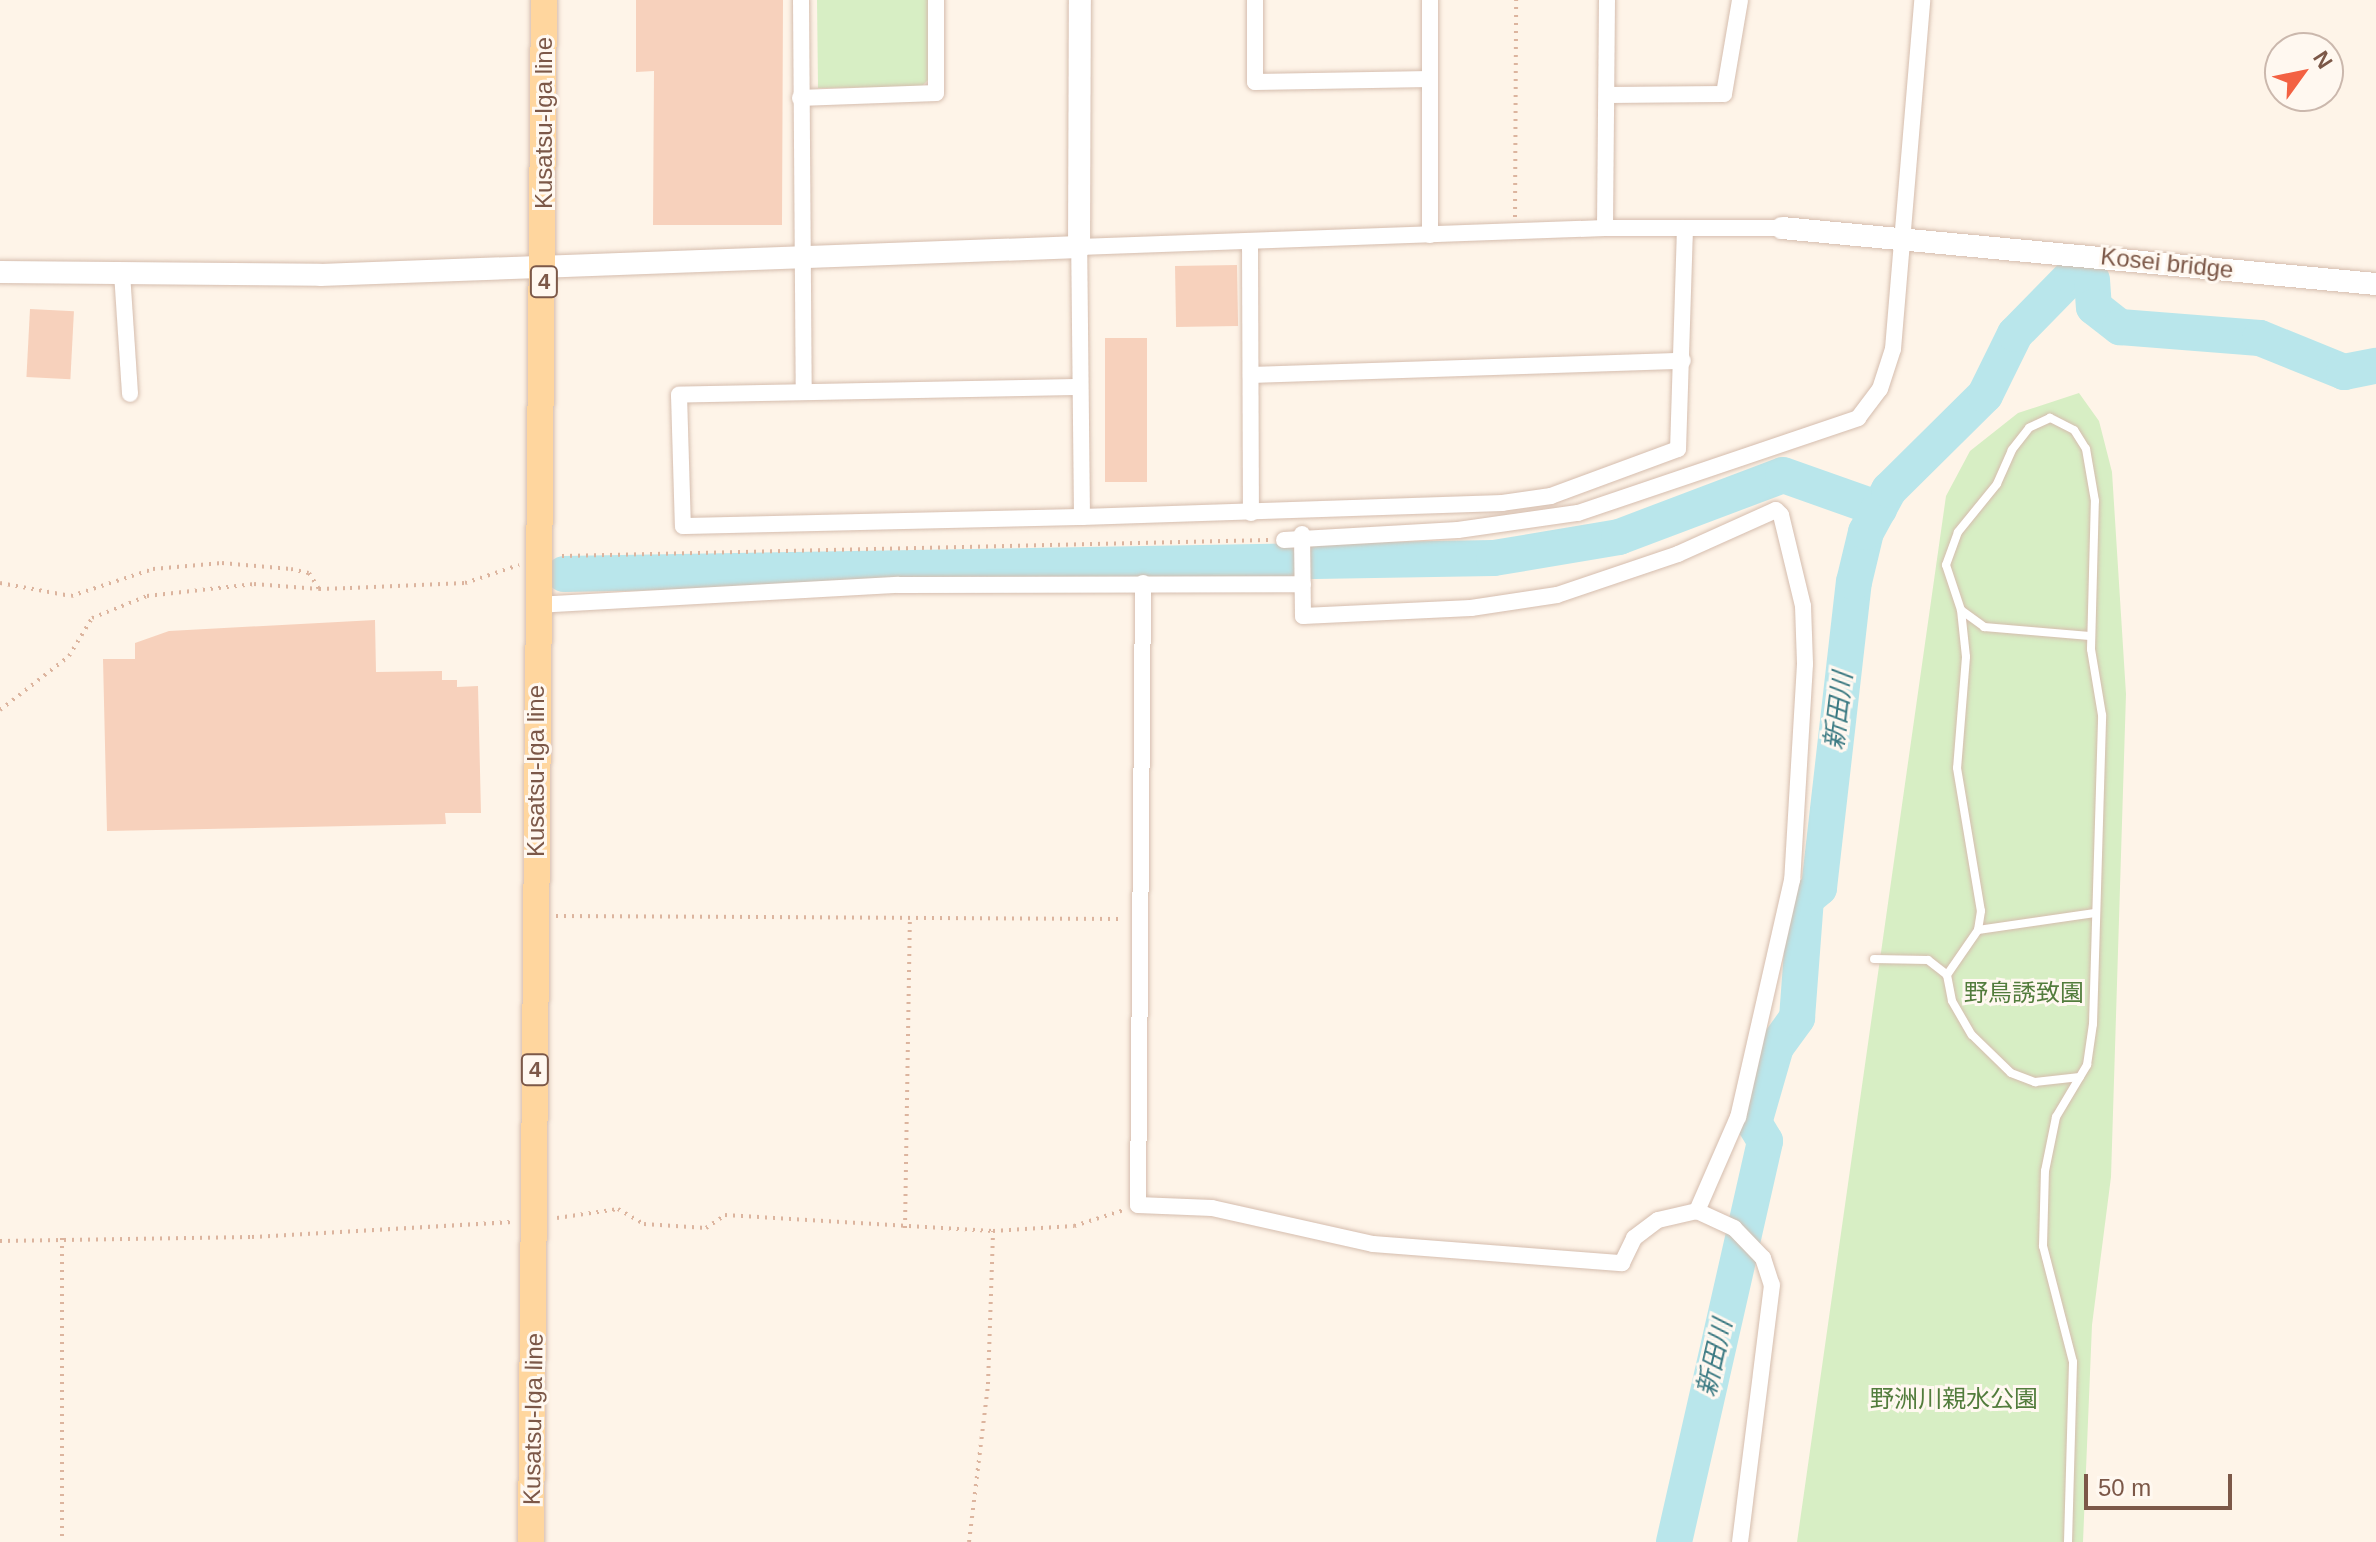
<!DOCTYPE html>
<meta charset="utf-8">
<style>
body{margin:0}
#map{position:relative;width:2376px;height:1542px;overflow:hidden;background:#fef4e8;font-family:Helvetica,"Noto Sans JP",sans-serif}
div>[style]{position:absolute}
.green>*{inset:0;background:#d7eec4}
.river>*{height:36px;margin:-18px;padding:0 18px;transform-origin:18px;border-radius:18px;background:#b9e6eb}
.building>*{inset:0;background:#f7d1bc;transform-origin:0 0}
.path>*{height:4px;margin-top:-2px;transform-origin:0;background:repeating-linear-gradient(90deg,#dcb49e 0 2px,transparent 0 8px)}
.roads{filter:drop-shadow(0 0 2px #d5bdae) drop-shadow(0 0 2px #d5bdae)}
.lane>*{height:8px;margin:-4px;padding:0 4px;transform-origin:4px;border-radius:4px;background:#fff}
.street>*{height:16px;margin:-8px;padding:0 8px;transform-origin:8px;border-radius:8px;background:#fff}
.secondary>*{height:22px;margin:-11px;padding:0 11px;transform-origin:11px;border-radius:11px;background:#fff}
.primary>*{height:26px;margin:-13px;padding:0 13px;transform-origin:13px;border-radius:13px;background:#ffd69e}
span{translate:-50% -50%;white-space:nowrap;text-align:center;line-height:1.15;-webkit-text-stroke:6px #fff8f0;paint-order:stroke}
.shield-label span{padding:2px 6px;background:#fff8f0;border:2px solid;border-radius:6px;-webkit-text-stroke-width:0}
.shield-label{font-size:22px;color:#7c5848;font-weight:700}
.street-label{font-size:24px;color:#7c5848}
.park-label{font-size:24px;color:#527c3c}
.water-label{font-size:26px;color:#3a7982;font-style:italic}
.north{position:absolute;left:2264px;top:32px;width:80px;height:80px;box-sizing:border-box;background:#fff8f0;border:2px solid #cbb8ad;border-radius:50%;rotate:57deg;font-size:22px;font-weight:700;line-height:32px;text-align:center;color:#7c5848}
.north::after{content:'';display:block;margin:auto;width:28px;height:36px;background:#f36142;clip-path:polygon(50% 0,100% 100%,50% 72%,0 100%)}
.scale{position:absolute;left:2084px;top:1474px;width:148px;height:36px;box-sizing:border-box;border:4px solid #7c5848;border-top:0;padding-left:10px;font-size:24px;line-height:28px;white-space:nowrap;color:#7c5848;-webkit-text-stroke:6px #fff8f0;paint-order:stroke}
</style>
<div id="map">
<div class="green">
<div style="clip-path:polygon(817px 0,929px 0,931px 77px,921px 87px,818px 88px)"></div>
<div style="clip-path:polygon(2079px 393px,2099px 421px,2112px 472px,2126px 694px,2111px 1177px,2092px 1325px,2083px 1542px,1797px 1542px,1946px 496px,1970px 451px,2018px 413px)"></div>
</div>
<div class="river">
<div style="left:564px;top:574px;width:930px;rotate:-0.99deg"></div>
<div style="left:1494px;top:558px;width:127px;rotate:-9.5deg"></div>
<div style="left:1619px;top:537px;width:175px;rotate:-20.7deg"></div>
<div style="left:1783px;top:475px;width:102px;rotate:19.5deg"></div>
<div style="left:1674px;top:1542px;width:411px;rotate:-77.2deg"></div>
<div style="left:1765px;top:1141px;width:21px;rotate:-121deg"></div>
<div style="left:1754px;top:1123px;width:79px;rotate:-73.9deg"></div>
<div style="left:1776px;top:1047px;width:36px;rotate:-54deg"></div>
<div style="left:1797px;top:1018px;width:119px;rotate:-85.7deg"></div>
<div style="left:1806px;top:899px;width:17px;rotate:-40deg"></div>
<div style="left:1819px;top:888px;width:308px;rotate:-83.5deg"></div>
<div style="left:1854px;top:582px;width:51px;rotate:-76.5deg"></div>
<div style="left:1866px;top:532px;width:48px;rotate:-61.3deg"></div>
<div style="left:1889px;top:490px;width:135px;rotate:-44.7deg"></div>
<div style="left:1985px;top:395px;width:68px;rotate:-63.8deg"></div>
<div style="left:2015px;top:334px;width:81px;rotate:-45.5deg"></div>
<div style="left:2072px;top:276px;width:20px;rotate:11deg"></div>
<div style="left:2092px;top:280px;width:27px;rotate:86deg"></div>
<div style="left:2094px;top:307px;width:33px;rotate:38deg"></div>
<div style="left:2120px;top:327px;width:140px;rotate:4.5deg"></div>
<div style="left:2260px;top:338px;width:91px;rotate:22deg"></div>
<div style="left:2344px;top:372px;width:33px;rotate:-11deg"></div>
</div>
<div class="building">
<div style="clip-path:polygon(636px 0,783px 0,782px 225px,653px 225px,654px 71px,636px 72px)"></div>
<div style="left:1237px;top:265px;width:61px;height:62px;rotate:89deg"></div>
<div style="left:30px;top:309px;width:44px;height:68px;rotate:3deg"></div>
<div style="left:1147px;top:338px;width:144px;height:42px;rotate:90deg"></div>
<div style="clip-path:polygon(375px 620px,376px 672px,442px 671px,442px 680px,457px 680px,457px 687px,478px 686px,481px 813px,445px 813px,446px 824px,107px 831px,103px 659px,135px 659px,135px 643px,169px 631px)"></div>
</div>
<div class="path">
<div style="left:1515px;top:217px;width:217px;rotate:-89.7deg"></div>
<div style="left:562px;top:556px;width:707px;rotate:-1.3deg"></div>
<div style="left:0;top:583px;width:72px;rotate:10.4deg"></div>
<div style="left:71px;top:596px;width:86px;rotate:-18.2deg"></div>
<div style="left:153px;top:569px;width:69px;rotate:-5deg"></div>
<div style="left:222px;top:563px;width:69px;rotate:5deg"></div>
<div style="left:291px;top:569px;width:18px;rotate:13deg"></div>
<div style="left:309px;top:573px;width:19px;rotate:58deg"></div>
<div style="left:319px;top:589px;width:31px;rotate:-2deg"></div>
<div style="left:350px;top:588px;width:115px;rotate:-2.5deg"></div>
<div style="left:465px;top:583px;width:57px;rotate:-18.4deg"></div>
<div style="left:0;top:710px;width:88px;rotate:-38deg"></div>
<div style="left:69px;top:656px;width:44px;rotate:-58.8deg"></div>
<div style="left:92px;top:618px;width:59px;rotate:-21.8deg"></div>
<div style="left:147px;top:596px;width:108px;rotate:-6.4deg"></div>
<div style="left:254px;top:584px;width:65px;rotate:4.4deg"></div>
<div style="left:556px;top:916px;width:568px;rotate:0.3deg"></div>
<div style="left:557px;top:1218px;width:62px;rotate:-8.4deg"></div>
<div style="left:618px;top:1209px;width:30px;rotate:30deg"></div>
<div style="left:644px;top:1224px;width:62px;rotate:3.7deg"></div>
<div style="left:706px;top:1228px;width:23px;rotate:-34deg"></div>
<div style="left:725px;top:1215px;width:268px;rotate:3.4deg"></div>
<div style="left:993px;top:1231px;width:81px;rotate:-3.5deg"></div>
<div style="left:1074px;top:1226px;width:52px;rotate:-17.7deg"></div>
<div style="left:905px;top:1228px;width:309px;rotate:-89.1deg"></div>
<div style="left:62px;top:1238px;width:304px;rotate:90deg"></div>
<div style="left:0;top:1241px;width:252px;rotate:-0.9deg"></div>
<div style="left:252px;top:1237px;width:260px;rotate:-3.3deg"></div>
<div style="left:969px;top:1542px;width:159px;rotate:-83.1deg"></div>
<div style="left:988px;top:1384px;width:153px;rotate:-88.1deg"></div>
</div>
<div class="roads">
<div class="lane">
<div style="left:1961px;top:610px;width:47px;rotate:83.9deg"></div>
<div style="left:1966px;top:657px;width:111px;rotate:94.6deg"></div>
<div style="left:1957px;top:768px;width:145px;rotate:80.5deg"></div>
<div style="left:1981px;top:911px;width:19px;rotate:99deg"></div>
<div style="left:1978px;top:930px;width:55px;rotate:124.6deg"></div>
<div style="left:1947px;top:975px;width:26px;rotate:79deg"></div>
<div style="left:1952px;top:1001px;width:39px;rotate:60deg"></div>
<div style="left:1972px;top:1035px;width:54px;rotate:44.3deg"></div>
<div style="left:2011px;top:1073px;width:26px;rotate:21deg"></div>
<div style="left:2035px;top:1082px;width:45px;rotate:-6.3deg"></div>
<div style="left:1978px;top:930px;width:118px;rotate:-8.3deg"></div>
<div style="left:1874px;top:959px;width:54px;rotate:1.1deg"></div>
<div style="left:1928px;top:960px;width:24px;rotate:38deg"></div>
<div style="left:2068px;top:1542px;width:180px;rotate:-88.4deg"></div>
<div style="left:2073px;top:1362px;width:120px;rotate:-104.5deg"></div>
<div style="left:2043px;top:1246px;width:75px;rotate:-88.5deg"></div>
<div style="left:2045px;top:1171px;width:55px;rotate:-78.5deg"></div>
<div style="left:2056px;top:1117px;width:61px;rotate:-59.2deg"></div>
<div style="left:2087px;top:1065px;width:41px;rotate:-81.7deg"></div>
<div style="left:2093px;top:1024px;width:309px;rotate:-88.3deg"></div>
<div style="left:2102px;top:715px;width:67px;rotate:-99.5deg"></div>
<div style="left:2091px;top:649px;width:148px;rotate:-88.5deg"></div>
<div style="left:2095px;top:501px;width:53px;rotate:-99.8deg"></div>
<div style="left:2086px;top:449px;width:22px;rotate:-122deg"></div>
<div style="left:2074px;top:430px;width:27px;rotate:-153deg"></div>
<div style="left:2050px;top:418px;width:23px;rotate:155deg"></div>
<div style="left:2029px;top:428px;width:28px;rotate:128deg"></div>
<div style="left:2012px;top:450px;width:37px;rotate:114deg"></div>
<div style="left:1997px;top:484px;width:62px;rotate:129.1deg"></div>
<div style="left:1958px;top:532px;width:35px;rotate:110deg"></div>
<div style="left:1946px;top:565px;width:47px;rotate:71.6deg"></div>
<div style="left:1961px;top:610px;width:29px;rotate:36deg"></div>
<div style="left:1984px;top:627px;width:106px;rotate:4.9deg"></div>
</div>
<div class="street">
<div style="left:801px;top:0;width:390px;rotate:89.6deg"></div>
<div style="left:1255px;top:0;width:82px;rotate:90deg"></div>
<div style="left:1255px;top:82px;width:175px;rotate:-1deg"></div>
<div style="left:1608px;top:95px;width:116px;rotate:-0.5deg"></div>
<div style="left:1724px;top:94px;width:95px;rotate:-80.3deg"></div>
<div style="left:800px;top:98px;width:136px;rotate:-2.1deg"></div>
<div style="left:936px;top:93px;width:93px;rotate:-90deg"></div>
<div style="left:1605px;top:228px;width:228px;rotate:-89.5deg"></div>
<div style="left:1685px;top:228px;width:221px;rotate:91.8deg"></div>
<div style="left:1678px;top:449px;width:135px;rotate:159.7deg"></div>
<div style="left:1551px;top:496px;width:49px;rotate:171.9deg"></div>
<div style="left:1502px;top:503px;width:420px;rotate:178.1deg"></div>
<div style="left:1082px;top:517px;width:270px;rotate:-90.6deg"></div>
<div style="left:1079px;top:247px;width:526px;rotate:-2.07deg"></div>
<div style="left:1605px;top:228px;width:177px"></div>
<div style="left:1430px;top:235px;width:235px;rotate:-90deg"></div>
<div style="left:1250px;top:242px;width:271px;rotate:89.8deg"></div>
<div style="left:122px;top:273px;width:121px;rotate:86.2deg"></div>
<div style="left:1251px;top:375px;width:432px;rotate:-1.9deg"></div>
<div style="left:1080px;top:387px;width:401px;rotate:178.9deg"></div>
<div style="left:679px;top:395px;width:131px;rotate:88.3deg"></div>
<div style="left:683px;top:526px;width:399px;rotate:-1.3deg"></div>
<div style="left:1302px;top:534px;width:82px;rotate:89.3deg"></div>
<div style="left:1303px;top:616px;width:168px;rotate:-2.7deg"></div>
<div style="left:1471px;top:608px;width:87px;rotate:-8.6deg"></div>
<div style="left:1557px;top:595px;width:128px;rotate:-18.7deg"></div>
<div style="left:1678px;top:554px;width:107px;rotate:-24.2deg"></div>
<div style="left:1776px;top:510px;width:7px;rotate:45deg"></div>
<div style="left:1781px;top:515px;width:94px;rotate:76.4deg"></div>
<div style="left:1803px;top:606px;width:58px;rotate:88deg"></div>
<div style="left:1805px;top:664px;width:216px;rotate:93.4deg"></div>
<div style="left:1792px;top:880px;width:243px;rotate:102.8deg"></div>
<div style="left:1738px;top:1117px;width:103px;rotate:113.6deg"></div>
<div style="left:1284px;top:540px;width:174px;rotate:-3.3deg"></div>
<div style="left:1458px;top:530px;width:121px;rotate:-8.1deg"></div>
<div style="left:1578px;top:513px;width:296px;rotate:-18.7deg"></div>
<div style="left:1858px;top:418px;width:36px;rotate:-53deg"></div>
<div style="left:1880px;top:389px;width:42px;rotate:-72deg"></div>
<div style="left:1893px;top:349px;width:350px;rotate:-85.2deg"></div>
<div style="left:1143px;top:583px;width:622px;rotate:90.46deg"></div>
<div style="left:1138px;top:1205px;width:74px;rotate:2.3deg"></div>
<div style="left:1212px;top:1208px;width:165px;rotate:12.6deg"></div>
<div style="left:1373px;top:1244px;width:250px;rotate:4.4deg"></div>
<div style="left:1622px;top:1263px;width:28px;rotate:-64deg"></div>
<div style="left:1634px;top:1238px;width:30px;rotate:-37deg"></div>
<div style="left:1658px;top:1220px;width:40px;rotate:-13deg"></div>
<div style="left:1697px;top:1211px;width:41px;rotate:24.7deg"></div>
<div style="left:1734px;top:1228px;width:42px;rotate:46deg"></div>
<div style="left:1763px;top:1258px;width:28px;rotate:72deg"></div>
<div style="left:1772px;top:1285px;width:259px;rotate:97.1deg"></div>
<div style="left:536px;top:605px;width:363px;rotate:-3.2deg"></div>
<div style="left:898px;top:585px;width:405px;rotate:-0.1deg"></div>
</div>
<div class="secondary">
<div style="left:1782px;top:228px;width:597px;rotate:5.39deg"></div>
<div style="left:0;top:272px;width:320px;rotate:0.5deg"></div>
<div style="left:320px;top:275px;width:760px;rotate:-2.11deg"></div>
<div style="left:1079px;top:247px;width:247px;rotate:-89.8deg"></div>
</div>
<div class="primary">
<div style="left:531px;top:1542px;width:1542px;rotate:-89.52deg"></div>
</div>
</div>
<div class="shield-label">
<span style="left:544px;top:282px">4</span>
<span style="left:535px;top:1070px">4</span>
</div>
<div class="street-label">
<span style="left:544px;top:123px;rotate:-90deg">Kusatsu-Iga line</span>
<span style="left:2167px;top:263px;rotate:6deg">Kosei bridge</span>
<span style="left:536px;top:771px;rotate:-90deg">Kusatsu-Iga line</span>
<span style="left:533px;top:1419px;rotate:-89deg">Kusatsu-Iga line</span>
</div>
<div class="park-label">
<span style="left:2024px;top:993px">野鳥誘致園</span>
<span style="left:1954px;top:1399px">野洲川親水公園</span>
</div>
<div class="water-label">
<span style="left:1839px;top:711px;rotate:-83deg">新田川</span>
<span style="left:1715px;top:1358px;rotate:-77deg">新田川</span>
</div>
<div class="north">N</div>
<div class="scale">50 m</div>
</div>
